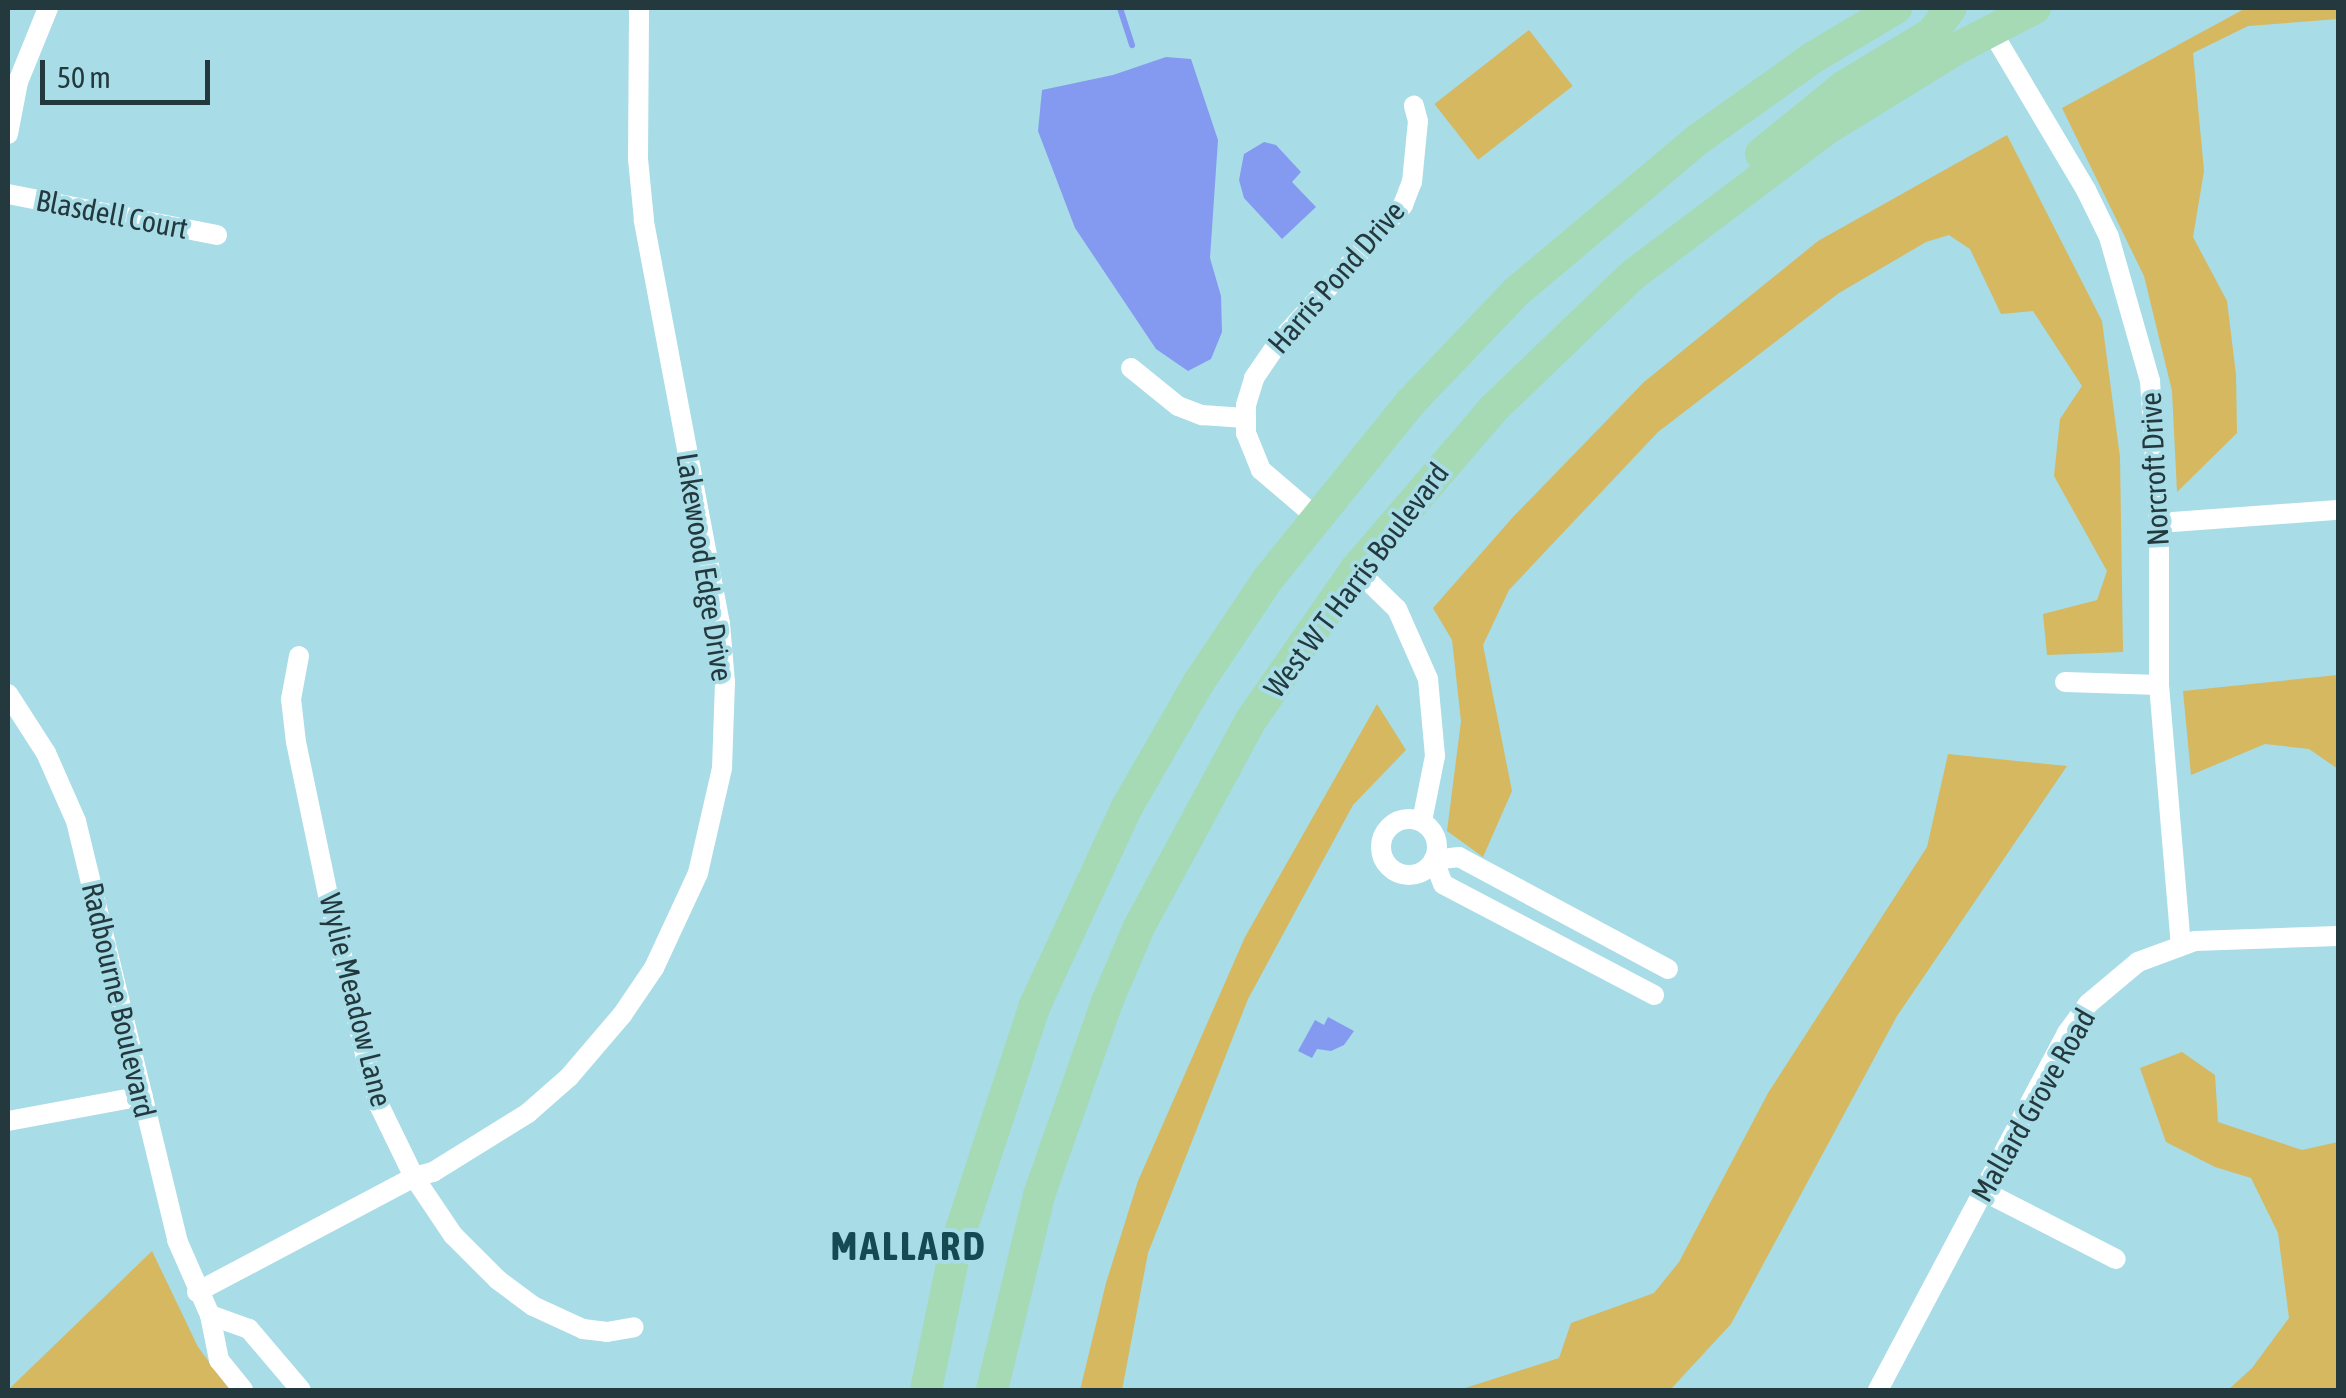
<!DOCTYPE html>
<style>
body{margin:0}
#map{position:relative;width:2346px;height:1398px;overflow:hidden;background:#a8dce7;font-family:"Asap Condensed",sans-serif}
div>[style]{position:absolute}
.green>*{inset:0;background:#d5b860;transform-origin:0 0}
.water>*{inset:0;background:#849af0}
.stream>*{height:6px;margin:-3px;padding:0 3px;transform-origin:3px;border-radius:3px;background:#849af0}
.minor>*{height:20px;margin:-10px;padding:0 10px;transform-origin:10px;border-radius:10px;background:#fff}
.minor>.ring{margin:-10px;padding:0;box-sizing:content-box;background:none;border:20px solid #fff;border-radius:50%}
.primary>*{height:32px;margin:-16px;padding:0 16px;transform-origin:16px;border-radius:16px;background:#a5dab4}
span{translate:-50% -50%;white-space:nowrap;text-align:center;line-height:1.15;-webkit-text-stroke:8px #a8dce7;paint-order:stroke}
.street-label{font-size:30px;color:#23393d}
.district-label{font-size:40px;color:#154a53;font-weight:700;letter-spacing:2.5px}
.frame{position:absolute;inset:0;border:10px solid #23393d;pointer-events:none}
.scale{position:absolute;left:40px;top:60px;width:170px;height:45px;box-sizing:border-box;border:5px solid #23393d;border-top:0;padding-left:12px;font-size:30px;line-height:35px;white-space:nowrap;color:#23393d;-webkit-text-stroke:8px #a8dce7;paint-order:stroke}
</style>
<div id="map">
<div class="green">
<div style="clip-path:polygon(2246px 8px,2338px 8px,2338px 19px,2248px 26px,2193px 53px,2204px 171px,2193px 237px,2227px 301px,2236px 375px,2237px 433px,2177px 492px,2172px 391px,2144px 276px,2062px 108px)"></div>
<div style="left:1529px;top:30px;width:71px;height:120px;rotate:52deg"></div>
<div style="clip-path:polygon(2007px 135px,2102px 321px,2120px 457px,2123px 652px,2047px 655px,2043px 614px,2097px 600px,2107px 571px,2054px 476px,2060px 419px,2082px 386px,2033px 311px,2001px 314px,1970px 249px,1949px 235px,1926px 242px,1839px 293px,1658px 432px,1509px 590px,1483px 645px,1512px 791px,1483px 857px,1447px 831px,1461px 721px,1452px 640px,1433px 608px,1513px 517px,1644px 382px,1818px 241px)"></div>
<div style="clip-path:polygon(2338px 675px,2338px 769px,2309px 749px,2265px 744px,2191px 775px,2183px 691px)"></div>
<div style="clip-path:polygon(1377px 704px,1406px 750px,1353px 805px,1248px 999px,1148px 1253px,1122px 1390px,1080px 1390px,1106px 1283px,1138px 1181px,1245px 937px)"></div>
<div style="clip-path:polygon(1948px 754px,2067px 766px,1897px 1016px,1731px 1324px,1670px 1390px,1459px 1390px,1559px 1358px,1571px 1323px,1654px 1293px,1679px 1262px,1768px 1093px,1927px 847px)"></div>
<div style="clip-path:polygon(2182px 1052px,2215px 1075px,2218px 1122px,2302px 1150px,2338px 1142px,2338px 1390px,2228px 1390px,2252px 1368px,2289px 1318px,2278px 1233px,2251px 1178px,2215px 1167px,2166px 1142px,2140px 1068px)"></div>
<div style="clip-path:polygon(152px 1251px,198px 1347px,230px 1390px,8px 1390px)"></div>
</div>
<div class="water">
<div style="clip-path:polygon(1166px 57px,1191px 59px,1218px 140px,1210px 258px,1221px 296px,1222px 332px,1211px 359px,1188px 371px,1156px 349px,1075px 228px,1038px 131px,1042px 90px,1113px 75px)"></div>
<div style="clip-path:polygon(1264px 142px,1276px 145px,1301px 172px,1292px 182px,1316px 207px,1282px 239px,1244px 198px,1239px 180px,1244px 154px)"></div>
<div style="clip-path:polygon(1328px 1017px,1354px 1031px,1344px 1045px,1331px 1051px,1317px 1049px,1312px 1058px,1298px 1051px,1315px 1020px,1324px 1025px)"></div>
</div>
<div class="stream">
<div style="left:1120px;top:8px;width:39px;rotate:72deg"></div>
</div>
<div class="minor">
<div style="left:1991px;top:30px;width:186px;rotate:59.3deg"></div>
<div style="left:2086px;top:190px;width:52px;rotate:63.9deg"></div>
<div style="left:2109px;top:237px;width:150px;rotate:74.1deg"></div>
<div style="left:2150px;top:381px;width:142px;rotate:86.4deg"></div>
<div style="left:2159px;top:523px;width:162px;rotate:90deg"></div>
<div style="left:2159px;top:685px;width:261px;rotate:85.2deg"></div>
<div style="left:8px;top:134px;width:53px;rotate:-79.1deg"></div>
<div style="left:18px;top:82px;width:80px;rotate:-67.9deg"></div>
<div style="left:8px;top:194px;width:213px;rotate:11.1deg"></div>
<div style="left:1131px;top:368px;width:60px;rotate:39deg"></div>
<div style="left:1178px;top:406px;width:26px;rotate:21deg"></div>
<div style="left:1202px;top:415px;width:43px;rotate:4deg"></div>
<div style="left:1315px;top:516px;width:71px;rotate:-139.6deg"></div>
<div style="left:1261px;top:470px;width:40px;rotate:-112deg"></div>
<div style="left:1246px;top:433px;width:28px;rotate:-90deg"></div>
<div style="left:1246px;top:405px;width:28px;rotate:-73deg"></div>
<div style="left:1254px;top:378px;width:42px;rotate:-55.6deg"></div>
<div style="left:1278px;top:343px;width:186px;rotate:-47.8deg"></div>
<div style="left:1403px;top:205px;width:25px;rotate:-69deg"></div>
<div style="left:1412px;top:182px;width:61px;rotate:-84.4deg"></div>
<div style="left:1418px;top:121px;width:16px;rotate:-105deg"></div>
<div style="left:2159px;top:523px;width:179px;rotate:-4.2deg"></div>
<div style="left:1356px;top:569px;width:57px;rotate:44.3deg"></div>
<div style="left:1397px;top:609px;width:77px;rotate:66.1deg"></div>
<div style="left:1428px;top:679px;width:77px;rotate:84.8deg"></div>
<div style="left:1435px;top:756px;width:66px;rotate:101.3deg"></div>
<div style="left:299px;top:656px;width:44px;rotate:100.5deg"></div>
<div style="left:291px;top:699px;width:43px;rotate:83.4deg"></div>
<div style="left:296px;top:742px;width:156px;rotate:78.2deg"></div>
<div style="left:328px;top:895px;width:172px;rotate:76.9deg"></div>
<div style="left:367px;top:1063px;width:44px;rotate:74.1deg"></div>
<div style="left:379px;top:1105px;width:80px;rotate:64.1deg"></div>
<div style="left:414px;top:1177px;width:70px;rotate:56.1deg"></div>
<div style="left:453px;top:1235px;width:64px;rotate:45deg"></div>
<div style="left:498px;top:1280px;width:44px;rotate:36.6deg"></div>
<div style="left:533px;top:1306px;width:55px;rotate:24.7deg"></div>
<div style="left:583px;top:1329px;width:24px;rotate:7deg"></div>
<div style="left:607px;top:1332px;width:27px;rotate:-10deg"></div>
<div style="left:2065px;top:682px;width:94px;rotate:1.8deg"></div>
<div style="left:8px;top:694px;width:70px;rotate:57.2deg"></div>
<div style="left:46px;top:753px;width:74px;rotate:66.2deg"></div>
<div style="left:76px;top:821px;width:431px;rotate:76.4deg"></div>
<div style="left:177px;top:1240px;width:82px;rotate:66.3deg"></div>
<div style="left:210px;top:1315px;width:46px;rotate:78.7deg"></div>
<div style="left:219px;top:1360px;width:38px;rotate:51deg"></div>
<div class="ring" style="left:1381px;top:819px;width:36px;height:36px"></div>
<div style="left:1654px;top:995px;width:238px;rotate:-152.3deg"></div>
<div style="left:1443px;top:884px;width:26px;rotate:-111deg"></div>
<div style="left:1434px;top:860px;width:25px;rotate:-7deg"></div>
<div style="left:1459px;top:857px;width:237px;rotate:28.2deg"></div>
<div style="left:8px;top:1121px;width:137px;rotate:-10.5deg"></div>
<div style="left:1983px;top:1191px;width:149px;rotate:27.1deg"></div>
<div style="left:197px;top:1292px;width:246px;rotate:-27.9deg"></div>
<div style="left:414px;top:1177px;width:20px;rotate:-15deg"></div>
<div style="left:433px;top:1172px;width:112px;rotate:-31.8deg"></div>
<div style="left:528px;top:1113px;width:55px;rotate:-41.3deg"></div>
<div style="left:569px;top:1077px;width:82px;rotate:-49.5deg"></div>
<div style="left:622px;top:1015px;width:57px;rotate:-55.8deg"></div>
<div style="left:654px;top:968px;width:105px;rotate:-65.1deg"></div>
<div style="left:698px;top:873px;width:108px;rotate:-77.1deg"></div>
<div style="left:722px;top:768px;width:86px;rotate:-88deg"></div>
<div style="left:725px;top:682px;width:58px;rotate:-94.9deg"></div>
<div style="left:720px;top:624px;width:411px;rotate:-100.7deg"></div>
<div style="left:644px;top:220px;width:61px;rotate:-95.6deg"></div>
<div style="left:638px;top:159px;width:151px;rotate:-89.6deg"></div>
<div style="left:210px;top:1315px;width:41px;rotate:19.7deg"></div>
<div style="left:249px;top:1329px;width:80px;rotate:49.6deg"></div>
<div style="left:1878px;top:1390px;width:404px;rotate:-62.1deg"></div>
<div style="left:2067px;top:1033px;width:36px;rotate:-54deg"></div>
<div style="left:2088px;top:1004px;width:65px;rotate:-40deg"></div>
<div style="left:2138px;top:962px;width:61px;rotate:-20.2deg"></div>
<div style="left:2195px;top:941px;width:143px;rotate:-2deg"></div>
</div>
<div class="primary">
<div style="left:1761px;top:154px;width:106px;rotate:-39.3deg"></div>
<div style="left:1843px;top:87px;width:104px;rotate:-31.2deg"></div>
<div style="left:1932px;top:33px;width:31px;rotate:-53deg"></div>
<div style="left:926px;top:1390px;width:148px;rotate:-78.3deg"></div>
<div style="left:956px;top:1245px;width:253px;rotate:-71.8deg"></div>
<div style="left:1035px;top:1005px;width:218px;rotate:-65.1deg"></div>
<div style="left:1127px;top:807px;width:144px;rotate:-60.1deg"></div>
<div style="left:1199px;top:682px;width:124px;rotate:-56.2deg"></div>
<div style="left:1268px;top:579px;width:226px;rotate:-51.1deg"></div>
<div style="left:1410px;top:403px;width:153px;rotate:-46.3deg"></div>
<div style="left:1516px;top:292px;width:236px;rotate:-40deg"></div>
<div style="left:1697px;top:140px;width:143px;rotate:-35.4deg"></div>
<div style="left:1814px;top:57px;width:96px;rotate:-30.9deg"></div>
<div style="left:992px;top:1390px;width:201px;rotate:-76.4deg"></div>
<div style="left:1039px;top:1195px;width:205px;rotate:-70.6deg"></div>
<div style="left:1107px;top:1002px;width:82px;rotate:-66.9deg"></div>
<div style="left:1139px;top:927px;width:235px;rotate:-61.6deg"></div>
<div style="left:1251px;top:720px;width:184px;rotate:-55.2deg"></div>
<div style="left:1356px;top:569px;width:211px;rotate:-49.4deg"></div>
<div style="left:1493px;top:409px;width:195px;rotate:-43.8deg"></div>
<div style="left:1634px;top:274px;width:239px;rotate:-37deg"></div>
<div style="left:1825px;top:130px;width:154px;rotate:-31.7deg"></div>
<div style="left:1956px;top:49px;width:89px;rotate:-27.4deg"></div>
</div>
<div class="street-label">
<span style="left:112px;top:214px;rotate:11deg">Blasdell Court</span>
<span style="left:1336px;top:277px;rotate:-49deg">Harris Pond Drive</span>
<span style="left:2154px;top:469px;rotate:-93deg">Norcroft Drive</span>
<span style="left:705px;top:567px;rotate:81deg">Lakewood Edge Drive</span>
<span style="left:1356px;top:580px;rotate:-53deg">West W T Harris Boulevard</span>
<span style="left:119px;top:1000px;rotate:77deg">Radbourne Boulevard</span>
<span style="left:356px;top:1000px;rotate:76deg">Wylie Meadow Lane</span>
<span style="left:2033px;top:1105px;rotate:-60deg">Mallard Grove Road</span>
</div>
<div class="district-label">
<span style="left:909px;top:1246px">MALLARD</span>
</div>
<div class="frame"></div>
<div class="scale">50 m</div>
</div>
